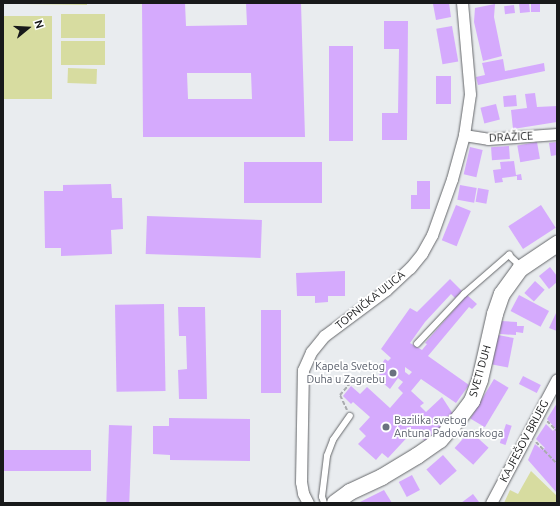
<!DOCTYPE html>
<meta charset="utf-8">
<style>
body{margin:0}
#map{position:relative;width:560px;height:506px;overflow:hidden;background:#e9ecef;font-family:Ubuntu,sans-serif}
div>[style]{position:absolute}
.green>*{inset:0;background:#d7dca0;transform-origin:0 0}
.building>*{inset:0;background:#d5aafd;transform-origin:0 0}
.path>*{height:2px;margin-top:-1px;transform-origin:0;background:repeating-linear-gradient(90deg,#aaacaf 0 4px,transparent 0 6px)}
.roads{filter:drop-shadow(0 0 1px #65676a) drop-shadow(0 0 1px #65676a)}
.service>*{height:5.5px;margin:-2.75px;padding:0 2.75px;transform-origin:2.75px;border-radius:2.75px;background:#fff}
.minor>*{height:11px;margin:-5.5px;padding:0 5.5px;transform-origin:5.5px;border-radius:5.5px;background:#fff}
.secondary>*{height:16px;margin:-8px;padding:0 8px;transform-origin:8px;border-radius:8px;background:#fff}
.dots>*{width:11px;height:11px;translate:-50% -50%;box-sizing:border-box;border:2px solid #fff;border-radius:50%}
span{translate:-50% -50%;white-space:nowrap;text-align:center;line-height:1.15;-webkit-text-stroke:3.5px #fff;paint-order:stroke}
.street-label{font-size:11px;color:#18191a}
.worship-label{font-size:11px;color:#5b616d}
.right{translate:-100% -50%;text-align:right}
.left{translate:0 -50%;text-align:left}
.frame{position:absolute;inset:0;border:4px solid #18191a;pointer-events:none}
.north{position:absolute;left:8px;top:8px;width:40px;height:40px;-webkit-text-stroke:3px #fff;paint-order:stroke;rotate:72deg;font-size:11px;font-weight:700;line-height:16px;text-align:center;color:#18191a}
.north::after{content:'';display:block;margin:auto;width:14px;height:18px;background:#18191a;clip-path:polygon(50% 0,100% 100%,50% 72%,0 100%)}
</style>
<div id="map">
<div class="green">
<div style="clip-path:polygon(22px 3px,87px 3px,87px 5px,22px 4px)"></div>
<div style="left:61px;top:14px;width:44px;height:24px"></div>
<div style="left:3px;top:16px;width:49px;height:83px"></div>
<div style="left:61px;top:41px;width:44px;height:24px"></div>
<div style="left:68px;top:68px;width:29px;height:15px;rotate:2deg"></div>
<div style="clip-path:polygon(531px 471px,557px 496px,557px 503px,504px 503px,510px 490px,518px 494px)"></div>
</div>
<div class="building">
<div style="clip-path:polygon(evenodd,142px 3px,185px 3px,186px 26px,247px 25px,246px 3px,301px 3px,305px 137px,143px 137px,142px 3px,187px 73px,251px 73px,252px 99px,188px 99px,187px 73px)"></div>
<div style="clip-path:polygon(440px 3px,449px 3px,451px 17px,436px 20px,433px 4px)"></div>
<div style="left:529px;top:3px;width:9px;height:10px;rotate:84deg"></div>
<div style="left:531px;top:3px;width:9px;height:9px"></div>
<div style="clip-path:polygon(495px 4px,494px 17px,502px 56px,483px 61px,474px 22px,475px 8px)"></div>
<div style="left:514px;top:5px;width:8px;height:10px;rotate:83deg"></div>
<div style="clip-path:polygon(384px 21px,408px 21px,407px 140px,382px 140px,382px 113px,398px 113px,399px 49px,384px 49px)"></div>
<div style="left:452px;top:26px;width:36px;height:16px;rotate:80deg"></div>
<div style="left:329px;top:46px;width:24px;height:95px"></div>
<div style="clip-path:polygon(503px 59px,505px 71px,544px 63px,545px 71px,478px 85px,476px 77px,485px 75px,482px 63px)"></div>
<div style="left:436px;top:76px;width:15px;height:28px"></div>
<div style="clip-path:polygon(535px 93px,537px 107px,557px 106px,557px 122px,513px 129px,511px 110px,527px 108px,525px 94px)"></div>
<div style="left:516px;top:95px;width:11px;height:13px;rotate:85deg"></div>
<div style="left:496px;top:104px;width:16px;height:16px;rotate:76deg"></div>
<div style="left:537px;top:142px;width:17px;height:20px;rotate:80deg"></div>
<div style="clip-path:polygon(557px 142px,557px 155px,551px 156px,549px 143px)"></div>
<div style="left:509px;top:146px;width:13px;height:18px;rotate:86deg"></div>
<div style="left:470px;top:147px;width:13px;height:28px;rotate:13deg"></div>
<div style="clip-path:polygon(514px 161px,516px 175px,521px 174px,522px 180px,517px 180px,517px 176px,502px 178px,503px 182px,495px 183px,493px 170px,501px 169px,500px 162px)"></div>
<div style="left:244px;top:162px;width:78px;height:41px"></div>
<div style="clip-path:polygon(417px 181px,430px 181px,430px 209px,411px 209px,411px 195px,417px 195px)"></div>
<div style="clip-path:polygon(111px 184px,112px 198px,122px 198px,123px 229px,111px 230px,112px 254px,61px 256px,61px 248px,45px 248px,44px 191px,63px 191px,63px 185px)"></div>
<div style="left:460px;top:185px;width:17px;height:15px;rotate:10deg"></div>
<div style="left:478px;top:188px;width:11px;height:14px;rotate:10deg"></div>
<div style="left:456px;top:205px;width:16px;height:38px;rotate:22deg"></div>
<div style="left:541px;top:205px;width:27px;height:39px;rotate:57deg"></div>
<div style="left:147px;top:216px;width:115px;height:38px;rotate:2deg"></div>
<div style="clip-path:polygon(550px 267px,557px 276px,557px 282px,549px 289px,539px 276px)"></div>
<div style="clip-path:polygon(345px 271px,345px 296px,328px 296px,328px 302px,315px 303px,315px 296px,297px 296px,296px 273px)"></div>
<div style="clip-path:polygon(evenodd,450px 279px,462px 291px,455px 298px,451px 294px,425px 322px,410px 343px,422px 350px,427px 344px,425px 343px,467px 295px,477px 304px,472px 309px,469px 307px,428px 356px,469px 385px,456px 403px,421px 379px,411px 391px,424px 403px,420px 406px,426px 412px,442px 397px,453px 414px,426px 442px,414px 430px,388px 458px,382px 453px,376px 460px,358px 444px,366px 436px,359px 429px,370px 417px,353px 402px,351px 404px,343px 396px,351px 386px,360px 394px,367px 387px,390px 408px,403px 393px,398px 388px,403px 382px,398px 378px,390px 389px,377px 378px,384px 368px,381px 365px,385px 359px,388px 361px,391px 358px,381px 349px,410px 308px,417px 312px,450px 279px,405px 367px,412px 372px,409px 375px,405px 372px,405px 367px)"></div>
<div style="left:535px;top:281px;width:13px;height:16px;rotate:42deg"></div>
<div style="left:519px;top:295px;width:34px;height:18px;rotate:28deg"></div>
<div style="left:164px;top:304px;width:87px;height:49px;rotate:89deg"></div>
<div style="clip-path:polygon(178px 307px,205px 307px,207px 399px,179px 399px,178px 370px,187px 369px,186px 336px,179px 336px)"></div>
<div style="left:261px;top:310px;width:20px;height:83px"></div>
<div style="clip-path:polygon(557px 311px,557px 331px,549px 328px)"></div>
<div style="clip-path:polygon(501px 321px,517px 322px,517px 326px,524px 326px,523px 333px,516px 332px,516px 335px,500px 334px)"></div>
<div style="left:498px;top:335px;width:16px;height:30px;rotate:11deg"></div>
<div style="left:523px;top:376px;width:20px;height:9px;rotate:27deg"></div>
<div style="left:494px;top:379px;width:17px;height:46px;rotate:31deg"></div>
<div style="clip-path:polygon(557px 403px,556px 465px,557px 493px,528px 460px,535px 444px,542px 450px,545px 448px,536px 439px,546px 424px,553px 431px,555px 428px,547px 419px)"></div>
<div style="clip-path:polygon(169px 418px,250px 419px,250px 461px,170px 460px,170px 455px,153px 454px,153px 426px,169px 426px)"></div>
<div style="left:506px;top:424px;width:6px;height:20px;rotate:18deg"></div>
<div style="left:109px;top:425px;width:23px;height:78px;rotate:2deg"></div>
<div style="left:470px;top:431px;width:25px;height:23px;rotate:42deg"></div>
<div style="left:3px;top:450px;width:88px;height:21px"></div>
<div style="left:443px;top:455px;width:21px;height:22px;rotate:49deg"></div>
<div style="left:412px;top:475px;width:17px;height:15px;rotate:62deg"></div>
<div style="clip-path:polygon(384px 490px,392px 503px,358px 503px)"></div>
<div style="clip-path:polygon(473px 494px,479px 502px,461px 503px)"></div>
</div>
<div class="path">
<div style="left:347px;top:410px;width:17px;rotate:-115deg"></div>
<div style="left:340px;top:395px;width:20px;rotate:-49deg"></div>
<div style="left:547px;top:421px;width:14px;rotate:45deg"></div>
<div style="left:536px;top:442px;width:30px;rotate:46deg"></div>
</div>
<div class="roads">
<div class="service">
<div style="left:417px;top:344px;width:69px;rotate:-46.8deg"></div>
<div style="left:464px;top:294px;width:60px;rotate:-40.9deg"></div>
<div style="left:509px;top:255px;width:18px;rotate:43deg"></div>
<div style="left:324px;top:503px;width:6px;rotate:-108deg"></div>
<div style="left:322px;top:497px;width:41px;rotate:-83deg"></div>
<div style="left:327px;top:456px;width:17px;rotate:-69deg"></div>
<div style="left:333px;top:440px;width:29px;rotate:-55deg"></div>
</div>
<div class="minor">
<div style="left:464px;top:135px;width:24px;rotate:9deg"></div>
<div style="left:488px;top:139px;width:69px;rotate:-4.1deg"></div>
<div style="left:308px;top:503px;width:11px;rotate:-117deg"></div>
<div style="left:303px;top:493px;width:11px;rotate:-100deg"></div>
<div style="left:301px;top:482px;width:112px;rotate:-89deg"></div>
<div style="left:303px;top:370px;width:20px;rotate:-66deg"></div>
<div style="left:311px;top:352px;width:21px;rotate:-51deg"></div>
<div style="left:324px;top:336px;width:77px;rotate:-36.6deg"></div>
<div style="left:386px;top:290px;width:33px;rotate:-43deg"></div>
<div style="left:410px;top:268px;width:19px;rotate:-51deg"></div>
<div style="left:422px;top:253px;width:21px;rotate:-61deg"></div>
<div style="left:432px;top:235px;width:59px;rotate:-70.3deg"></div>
<div style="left:452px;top:179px;width:46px;rotate:-74.7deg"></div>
<div style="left:464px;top:135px;width:41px;rotate:-81.7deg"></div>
<div style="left:470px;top:94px;width:91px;rotate:-95deg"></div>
<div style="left:491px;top:503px;width:140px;rotate:-62deg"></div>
</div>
<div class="secondary">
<div style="left:335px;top:503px;width:19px;rotate:-36deg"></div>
<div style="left:350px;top:492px;width:35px;rotate:-25deg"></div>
<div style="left:382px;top:477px;width:41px;rotate:-31deg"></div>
<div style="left:417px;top:456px;width:28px;rotate:-35deg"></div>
<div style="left:440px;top:440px;width:30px;rotate:-49deg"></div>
<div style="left:460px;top:417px;width:20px;rotate:-53deg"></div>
<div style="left:472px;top:401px;width:22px;rotate:-69deg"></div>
<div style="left:480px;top:380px;width:68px;rotate:-77.2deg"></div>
<div style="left:495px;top:314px;width:21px;rotate:-71deg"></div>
<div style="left:502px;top:294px;width:31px;rotate:-54deg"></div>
<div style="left:520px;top:269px;width:45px;rotate:-34deg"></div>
</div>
</div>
<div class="dots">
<div style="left:393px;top:373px;background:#6b7280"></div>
<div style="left:386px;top:427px;background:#6b7280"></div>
</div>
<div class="street-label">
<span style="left:511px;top:137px;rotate:-3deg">DRAŽICE</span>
<span style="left:370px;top:300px;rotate:-39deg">TOPNIČKA ULICA</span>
<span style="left:480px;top:371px;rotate:-74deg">SVETI DUH</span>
<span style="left:524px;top:441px;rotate:-62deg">KAJFEŠOV BRIJEG</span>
</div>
<div class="worship-label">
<span class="right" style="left:385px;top:373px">Kapela Svetog<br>Duha u Zagrebu</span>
<span class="left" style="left:394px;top:427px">Bazilika svetog<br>Antuna Padovanskoga</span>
</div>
<div class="frame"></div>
<div class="north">N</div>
</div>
